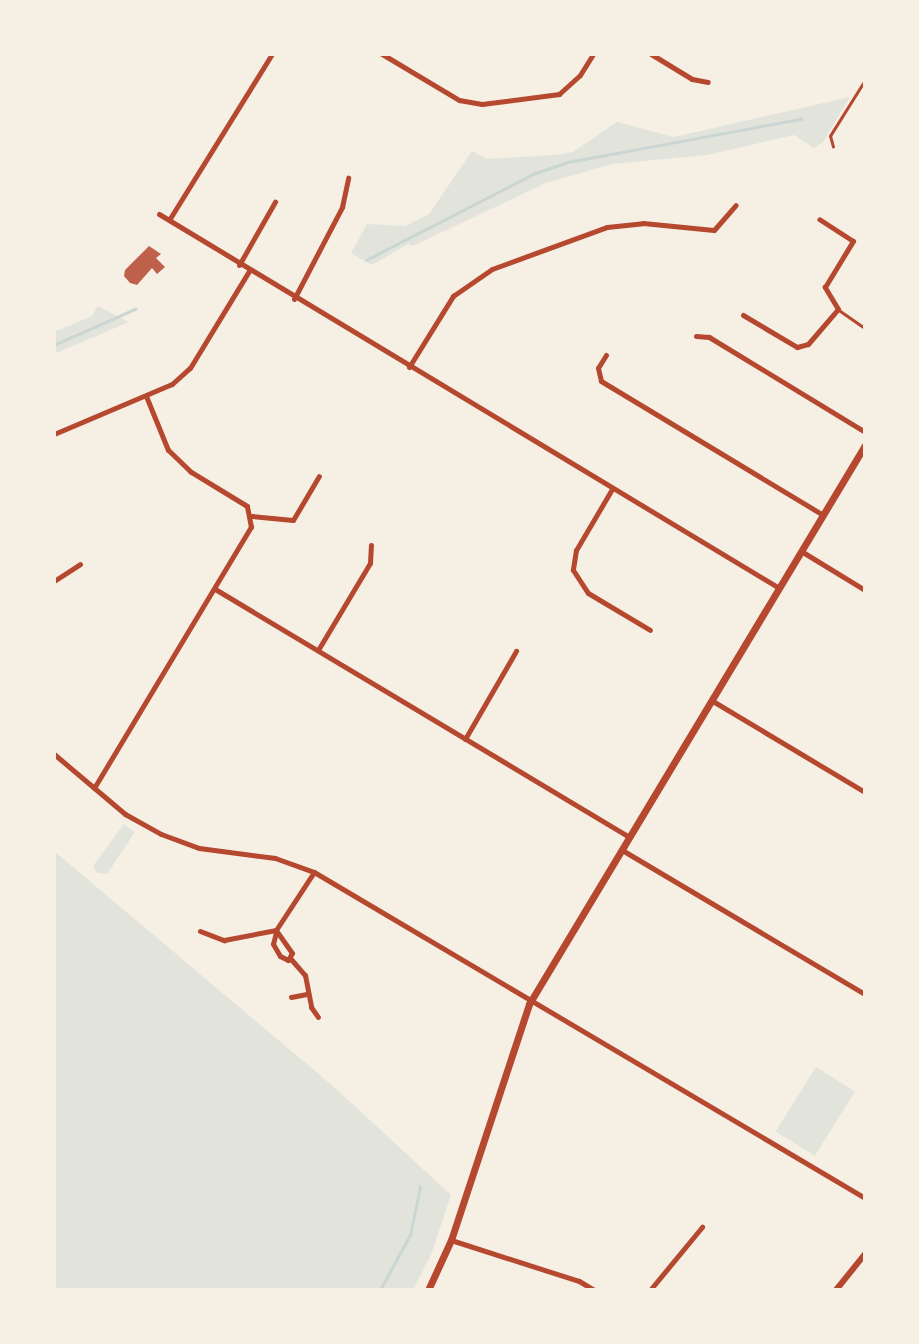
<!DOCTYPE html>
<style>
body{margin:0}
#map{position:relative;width:919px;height:1344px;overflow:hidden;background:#f6efe4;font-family:Mulish,sans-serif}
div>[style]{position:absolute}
.green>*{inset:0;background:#e2e4dc;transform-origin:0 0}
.stream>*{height:2.5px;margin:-1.25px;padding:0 1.25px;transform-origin:1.25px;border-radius:1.25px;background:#c9d6d2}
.building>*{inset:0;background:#bf614a}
.service>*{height:2.5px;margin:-1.25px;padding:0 1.25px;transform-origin:1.25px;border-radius:1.25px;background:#b5482f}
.minor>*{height:5px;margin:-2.5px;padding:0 2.5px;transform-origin:2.5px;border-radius:2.5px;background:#b5482f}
.tertiary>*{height:6px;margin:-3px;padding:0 3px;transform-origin:3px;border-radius:3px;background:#b5482f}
.secondary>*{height:7px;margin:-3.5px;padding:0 3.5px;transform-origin:3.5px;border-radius:3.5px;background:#b5482f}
span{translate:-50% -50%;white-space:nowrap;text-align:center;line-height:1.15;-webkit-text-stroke:5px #f6efe4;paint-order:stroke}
.frame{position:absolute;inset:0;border:56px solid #f6efe4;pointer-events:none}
</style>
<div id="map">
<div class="green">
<div style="clip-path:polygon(850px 97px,823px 142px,814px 148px,794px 135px,707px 155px,612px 164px,546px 183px,413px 246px,408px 244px,372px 265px,351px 253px,367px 224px,405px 226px,429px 214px,472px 151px,486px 159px,555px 155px,573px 152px,617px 122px,674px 137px)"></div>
<div style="clip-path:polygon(98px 306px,129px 322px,54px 354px,54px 332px,92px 316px)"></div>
<div style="clip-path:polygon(124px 824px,135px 832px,107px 874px,97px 873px,93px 866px)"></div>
<div style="clip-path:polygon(54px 851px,334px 1087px,451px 1195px,431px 1255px,413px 1290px,54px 1290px)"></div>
<div style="left:816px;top:1067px;width:46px;height:76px;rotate:32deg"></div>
</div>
<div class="stream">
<div style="left:366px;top:260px;width:188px;rotate:-27.2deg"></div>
<div style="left:533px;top:174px;width:37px;rotate:-19deg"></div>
<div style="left:568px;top:162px;width:237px;rotate:-10.5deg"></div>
<div style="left:54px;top:345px;width:89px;rotate:-24deg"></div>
<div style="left:380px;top:1290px;width:63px;rotate:-61.4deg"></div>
<div style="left:410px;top:1235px;width:49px;rotate:-78.2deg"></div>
</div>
<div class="building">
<div style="clip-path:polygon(149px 246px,161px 254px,156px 258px,165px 267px,157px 274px,152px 268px,137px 285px,130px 283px,124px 276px,125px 270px)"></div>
</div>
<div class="service">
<div style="left:833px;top:147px;width:11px;rotate:-105deg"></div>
<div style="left:830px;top:136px;width:66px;rotate:-58deg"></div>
<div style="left:839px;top:310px;width:32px;rotate:35deg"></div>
</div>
<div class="minor">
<div style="left:382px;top:54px;width:90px;rotate:30.9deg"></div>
<div style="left:459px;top:100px;width:23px;rotate:10deg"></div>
<div style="left:482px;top:104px;width:78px;rotate:-7.4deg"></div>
<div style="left:559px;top:94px;width:28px;rotate:-42deg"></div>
<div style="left:580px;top:75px;width:25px;rotate:-58deg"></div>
<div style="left:651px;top:54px;width:48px;rotate:31.4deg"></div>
<div style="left:692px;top:79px;width:16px;rotate:11deg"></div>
<div style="left:159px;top:214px;width:724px;rotate:31.1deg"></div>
<div style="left:169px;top:220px;width:195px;rotate:-58.2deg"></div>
<div style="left:239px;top:265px;width:73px;rotate:-60.3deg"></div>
<div style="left:294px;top:299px;width:104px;rotate:-62.4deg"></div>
<div style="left:342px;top:207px;width:30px;rotate:-78deg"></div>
<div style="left:743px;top:315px;width:63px;rotate:30.7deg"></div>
<div style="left:797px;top:347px;width:11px;rotate:-15deg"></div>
<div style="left:808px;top:344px;width:46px;rotate:-49.4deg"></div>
<div style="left:838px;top:309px;width:26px;rotate:-121deg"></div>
<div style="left:825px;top:287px;width:54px;rotate:-58.7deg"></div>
<div style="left:853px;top:241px;width:40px;rotate:-147.1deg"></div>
<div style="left:696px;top:336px;width:13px;rotate:4deg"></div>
<div style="left:709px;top:337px;width:183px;rotate:31.3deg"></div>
<div style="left:606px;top:355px;width:15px;rotate:122deg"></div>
<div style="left:598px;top:368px;width:13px;rotate:77deg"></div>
<div style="left:601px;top:381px;width:259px;rotate:31.1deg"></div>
<div style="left:409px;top:367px;width:84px;rotate:-58.2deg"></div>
<div style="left:453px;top:296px;width:47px;rotate:-34.7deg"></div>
<div style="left:492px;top:269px;width:122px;rotate:-20.1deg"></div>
<div style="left:607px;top:227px;width:36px;rotate:-6deg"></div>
<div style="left:643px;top:223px;width:71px;rotate:5.6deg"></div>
<div style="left:714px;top:230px;width:33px;rotate:-49deg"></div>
<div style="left:54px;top:434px;width:128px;rotate:-23deg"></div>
<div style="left:172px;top:384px;width:24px;rotate:-42deg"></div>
<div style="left:190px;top:368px;width:114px;rotate:-58.7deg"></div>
<div style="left:612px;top:489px;width:71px;rotate:120.5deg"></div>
<div style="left:576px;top:550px;width:20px;rotate:99deg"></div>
<div style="left:573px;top:570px;width:27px;rotate:57deg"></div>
<div style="left:588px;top:593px;width:72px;rotate:30.8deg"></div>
<div style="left:252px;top:516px;width:41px;rotate:5.6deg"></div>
<div style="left:293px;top:520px;width:51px;rotate:-59.4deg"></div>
<div style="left:801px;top:551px;width:75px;rotate:31.4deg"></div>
<div style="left:54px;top:581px;width:31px;rotate:-33deg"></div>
<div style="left:215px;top:589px;width:483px;rotate:30.9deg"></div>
<div style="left:318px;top:650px;width:101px;rotate:-59.1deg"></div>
<div style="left:370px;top:563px;width:18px;rotate:-87deg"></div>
<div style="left:711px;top:700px;width:179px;rotate:30.9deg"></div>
<div style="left:465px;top:739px;width:102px;rotate:-59.9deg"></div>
<div style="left:54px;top:754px;width:93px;rotate:40.2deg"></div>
<div style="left:125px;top:814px;width:41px;rotate:29.1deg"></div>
<div style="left:161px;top:834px;width:40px;rotate:20.2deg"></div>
<div style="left:199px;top:848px;width:77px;rotate:7.5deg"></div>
<div style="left:275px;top:858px;width:41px;rotate:19.7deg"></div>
<div style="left:314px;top:872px;width:640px;rotate:30.61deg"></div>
<div style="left:94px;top:788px;width:305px;rotate:-59deg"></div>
<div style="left:251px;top:527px;width:21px;rotate:-101deg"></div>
<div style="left:247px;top:506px;width:66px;rotate:-148.7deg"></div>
<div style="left:191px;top:472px;width:32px;rotate:-136deg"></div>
<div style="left:168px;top:450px;width:58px;rotate:-112.2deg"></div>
<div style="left:622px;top:850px;width:282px;rotate:30.7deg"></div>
<div style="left:200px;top:931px;width:26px;rotate:21deg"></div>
<div style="left:224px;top:940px;width:53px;rotate:-10.9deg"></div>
<div style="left:276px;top:932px;width:12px;rotate:104deg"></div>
<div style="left:273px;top:944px;width:14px;rotate:60deg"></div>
<div style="left:280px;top:956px;width:9px;rotate:27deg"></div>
<div style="left:288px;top:960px;width:8px;rotate:-60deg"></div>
<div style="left:292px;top:953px;width:28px;rotate:-125deg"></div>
<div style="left:276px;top:930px;width:69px;rotate:-56.8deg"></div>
<div style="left:290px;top:958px;width:23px;rotate:49deg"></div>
<div style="left:305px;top:975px;width:33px;rotate:79deg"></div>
<div style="left:311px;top:1007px;width:12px;rotate:55deg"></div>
<div style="left:291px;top:997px;width:16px;rotate:-11deg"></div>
<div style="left:451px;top:1240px;width:134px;rotate:17.8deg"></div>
<div style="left:579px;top:1281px;width:17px;rotate:31deg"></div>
<div style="left:650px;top:1290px;width:82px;rotate:-50.5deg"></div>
</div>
<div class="tertiary">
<div style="left:836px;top:1290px;width:46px;rotate:-51.1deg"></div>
</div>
<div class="secondary">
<div style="left:428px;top:1290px;width:55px;rotate:-65.3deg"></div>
<div style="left:451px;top:1240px;width:249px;rotate:-71.7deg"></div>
<div style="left:529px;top:1004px;width:652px;rotate:-58.99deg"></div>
</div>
<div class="frame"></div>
</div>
